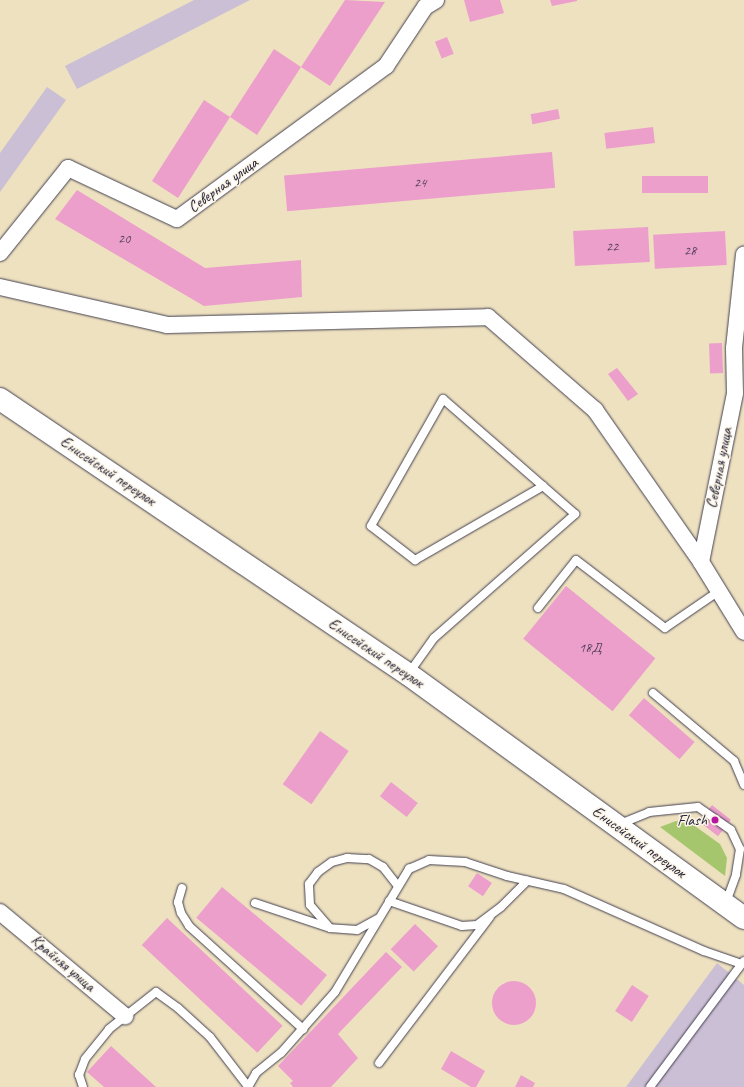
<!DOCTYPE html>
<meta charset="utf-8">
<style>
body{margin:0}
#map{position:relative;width:744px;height:1087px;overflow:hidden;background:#eee1c0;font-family:Caveat,sans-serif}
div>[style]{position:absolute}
.industrial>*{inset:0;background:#cbbfd5}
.green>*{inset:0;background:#a6c66e}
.building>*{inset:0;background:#ec9fcb;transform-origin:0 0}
.round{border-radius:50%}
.roads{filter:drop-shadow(0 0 1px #413f4f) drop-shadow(0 0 1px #413f4f)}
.service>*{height:8px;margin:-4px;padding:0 4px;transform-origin:4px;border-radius:4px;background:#fff}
.minor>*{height:16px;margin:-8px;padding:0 8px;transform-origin:8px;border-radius:8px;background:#fff}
.primary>*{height:22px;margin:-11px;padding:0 11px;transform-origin:11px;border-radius:11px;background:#fff}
.dots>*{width:11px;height:11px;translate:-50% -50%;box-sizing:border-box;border:2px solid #fcf5e5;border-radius:50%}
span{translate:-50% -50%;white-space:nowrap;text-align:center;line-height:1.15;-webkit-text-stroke:3px #fcf5e5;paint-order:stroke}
.number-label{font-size:14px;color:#54415f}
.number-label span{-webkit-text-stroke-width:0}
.street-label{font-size:16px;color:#22223b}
.poi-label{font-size:16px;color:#22223b}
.right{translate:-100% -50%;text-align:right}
</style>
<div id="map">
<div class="industrial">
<div style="clip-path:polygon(194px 0,250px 0,77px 89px,65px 66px)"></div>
<div style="clip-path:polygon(47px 87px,66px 100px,0 192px,0 153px)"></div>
<div style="clip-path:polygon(717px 963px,744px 985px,744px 1087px,626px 1087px)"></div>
</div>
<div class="green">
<div style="clip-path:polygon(676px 821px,692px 824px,720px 844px,727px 858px,725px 876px,660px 827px)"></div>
</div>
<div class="building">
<div style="clip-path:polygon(345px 0,385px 2px,330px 86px,301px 67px)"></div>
<div style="clip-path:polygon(464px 0,500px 0,504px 13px,470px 22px)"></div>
<div style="clip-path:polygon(550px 0,577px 0,577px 1px,552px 6px)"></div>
<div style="left:447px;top:37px;width:18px;height:13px;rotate:68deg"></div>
<div style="clip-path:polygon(274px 49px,301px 67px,257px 135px,230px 117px,178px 198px,152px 181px,204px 100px,230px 117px)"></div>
<div style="left:558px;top:109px;width:10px;height:28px;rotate:79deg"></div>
<div style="left:653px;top:127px;width:16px;height:49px;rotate:83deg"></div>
<div style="left:552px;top:152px;width:36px;height:269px;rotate:85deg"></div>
<div style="left:708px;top:176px;width:17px;height:66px;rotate:90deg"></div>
<div style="clip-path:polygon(77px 190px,205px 268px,301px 260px,302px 297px,204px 306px,55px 219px)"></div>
<div style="left:648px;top:227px;width:35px;height:75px;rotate:87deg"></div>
<div style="left:725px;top:231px;width:34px;height:72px;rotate:87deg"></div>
<div style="left:722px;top:343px;width:30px;height:13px;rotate:88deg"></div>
<div style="clip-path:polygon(617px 368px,638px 394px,628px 401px,608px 374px)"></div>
<div style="left:566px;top:586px;width:115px;height:68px;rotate:39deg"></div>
<div style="left:644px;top:698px;width:67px;height:23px;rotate:41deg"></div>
<div style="left:320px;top:731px;width:35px;height:65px;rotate:35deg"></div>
<div style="left:391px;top:782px;width:34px;height:18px;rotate:38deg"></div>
<div style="left:712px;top:805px;width:24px;height:21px;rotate:38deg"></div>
<div style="left:477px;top:873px;width:18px;height:16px;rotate:34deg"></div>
<div style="left:222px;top:887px;width:137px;height:40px;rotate:40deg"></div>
<div style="left:167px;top:918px;width:158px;height:37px;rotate:43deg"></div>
<div style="left:415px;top:924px;width:32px;height:35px;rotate:44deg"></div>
<div style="clip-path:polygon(386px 952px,402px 967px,338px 1034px,358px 1058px,331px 1087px,293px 1087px,290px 1083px,293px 1081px,278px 1066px)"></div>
<div class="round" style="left:492px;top:981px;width:44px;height:44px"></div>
<div style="left:632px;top:985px;width:20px;height:31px;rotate:33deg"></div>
<div style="clip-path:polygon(111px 1046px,156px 1087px,104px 1087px,87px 1072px)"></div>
<div style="clip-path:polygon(451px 1051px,485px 1071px,476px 1087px,471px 1087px,441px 1069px)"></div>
<div style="clip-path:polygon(521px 1075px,535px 1083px,533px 1087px,515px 1087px)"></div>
</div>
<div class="roads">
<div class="service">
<div style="left:538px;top:608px;width:61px;rotate:-51.6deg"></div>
<div style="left:576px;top:560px;width:112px;rotate:37.4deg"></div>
<div style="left:665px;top:628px;width:65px;rotate:-34.4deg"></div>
<div style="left:409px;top:673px;width:43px;rotate:-54.5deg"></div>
<div style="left:434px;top:638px;width:188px;rotate:-41.3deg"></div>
<div style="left:575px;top:514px;width:175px;rotate:-138.9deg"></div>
<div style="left:443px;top:399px;width:146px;rotate:119.6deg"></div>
<div style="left:371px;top:526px;width:56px;rotate:37.7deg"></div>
<div style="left:415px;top:560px;width:148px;rotate:-30deg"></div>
<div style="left:653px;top:693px;width:106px;rotate:40deg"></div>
<div style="left:734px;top:761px;width:26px;rotate:67deg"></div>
<div style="left:620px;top:824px;width:31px;rotate:-22deg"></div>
<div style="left:649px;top:812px;width:49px;rotate:-5.8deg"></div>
<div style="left:698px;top:807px;width:40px;rotate:34.9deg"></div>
<div style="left:731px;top:830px;width:21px;rotate:65deg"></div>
<div style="left:740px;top:849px;width:26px;rotate:99deg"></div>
<div style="left:736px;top:875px;width:30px;rotate:110deg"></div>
<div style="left:182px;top:888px;width:15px;rotate:106deg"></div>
<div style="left:178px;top:902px;width:11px;rotate:75deg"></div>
<div style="left:181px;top:913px;width:15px;rotate:58deg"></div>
<div style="left:189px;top:926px;width:154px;rotate:42.1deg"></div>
<div style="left:389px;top:901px;width:77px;rotate:18.9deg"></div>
<div style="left:462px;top:926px;width:15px;rotate:-4deg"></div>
<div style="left:477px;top:925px;width:30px;rotate:-37deg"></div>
<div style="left:501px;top:907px;width:37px;rotate:-45deg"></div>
<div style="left:255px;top:903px;width:76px;rotate:18.4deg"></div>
<div style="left:379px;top:918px;width:25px;rotate:151deg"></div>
<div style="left:357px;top:930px;width:27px;rotate:-176deg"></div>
<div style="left:330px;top:928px;width:30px;rotate:-131deg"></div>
<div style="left:310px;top:905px;width:21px;rotate:-93deg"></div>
<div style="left:309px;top:884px;width:15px;rotate:-53deg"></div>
<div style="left:318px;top:872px;width:17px;rotate:-36deg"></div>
<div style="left:332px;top:862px;width:16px;rotate:-15deg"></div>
<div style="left:347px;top:858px;width:22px;rotate:3deg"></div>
<div style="left:369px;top:859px;width:16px;rotate:30deg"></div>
<div style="left:383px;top:867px;width:24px;rotate:52deg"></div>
<div style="left:379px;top:1063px;width:183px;rotate:-52.8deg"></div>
<div style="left:83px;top:1087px;width:13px;rotate:-108deg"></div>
<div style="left:79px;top:1075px;width:17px;rotate:-69deg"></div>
<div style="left:85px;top:1059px;width:38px;rotate:-51deg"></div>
<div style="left:109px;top:1029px;width:60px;rotate:-38.2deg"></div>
<div style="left:156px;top:992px;width:27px;rotate:36deg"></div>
<div style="left:178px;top:1008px;width:43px;rotate:42.2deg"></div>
<div style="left:210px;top:1037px;width:61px;rotate:52.4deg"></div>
<div style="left:248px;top:1087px;width:16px;rotate:-60deg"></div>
<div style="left:256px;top:1073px;width:32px;rotate:-39deg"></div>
<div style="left:281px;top:1053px;width:81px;rotate:-48.5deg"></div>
<div style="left:335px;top:992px;width:144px;rotate:-59deg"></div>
<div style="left:409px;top:869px;width:22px;rotate:-24deg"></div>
<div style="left:429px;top:860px;width:36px;rotate:3deg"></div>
<div style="left:465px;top:862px;width:44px;rotate:18.4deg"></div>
<div style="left:507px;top:876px;width:58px;rotate:12.8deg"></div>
<div style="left:564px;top:889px;width:153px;rotate:23.9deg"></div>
<div style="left:704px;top:951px;width:39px;rotate:19deg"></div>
<div style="left:650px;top:1087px;width:157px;rotate:-53.3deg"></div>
</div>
<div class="minor">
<div style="left:0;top:253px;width:109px;rotate:-51.3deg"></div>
<div style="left:68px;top:168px;width:120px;rotate:25.1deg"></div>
<div style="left:177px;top:219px;width:259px;rotate:-36.2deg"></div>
<div style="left:386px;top:66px;width:71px;rotate:-56.5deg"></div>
<div style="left:425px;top:7px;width:13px;rotate:-32deg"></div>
<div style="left:0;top:287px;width:171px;rotate:12.8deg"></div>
<div style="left:167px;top:325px;width:321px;rotate:-1.4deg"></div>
<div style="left:488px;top:317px;width:142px;rotate:41deg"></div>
<div style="left:595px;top:410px;width:185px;rotate:55.1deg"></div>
<div style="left:701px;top:562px;width:82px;rotate:58.4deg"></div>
<div style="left:701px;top:562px;width:172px;rotate:-78.6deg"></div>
<div style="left:735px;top:393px;width:45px;rotate:-91.3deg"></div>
<div style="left:734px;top:348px;width:94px;rotate:-83.9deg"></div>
<div style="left:0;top:912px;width:163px;rotate:39.8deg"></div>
</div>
<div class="primary">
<div style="left:0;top:399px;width:492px;rotate:34deg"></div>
<div style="left:408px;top:674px;width:415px;rotate:36deg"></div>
</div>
</div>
<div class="dots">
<div style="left:715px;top:820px;background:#b5179e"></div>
</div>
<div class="number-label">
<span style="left:420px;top:183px">24</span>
<span style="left:124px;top:239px">20</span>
<span style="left:612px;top:247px">22</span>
<span style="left:690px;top:251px">28</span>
<span style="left:590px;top:648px">18Д</span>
</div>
<div class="street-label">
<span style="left:223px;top:185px;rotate:-36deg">Северная улица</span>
<span style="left:719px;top:468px;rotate:-79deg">Северная улица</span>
<span style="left:108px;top:471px;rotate:34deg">Енисейский переулок</span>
<span style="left:376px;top:653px;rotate:34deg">Енисейский переулок</span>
<span style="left:639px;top:842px;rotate:36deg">Енисейский переулок</span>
<span style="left:63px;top:963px;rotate:40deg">Крайняя улица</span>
</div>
<div class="poi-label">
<span class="right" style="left:707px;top:820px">Flash</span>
</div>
</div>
